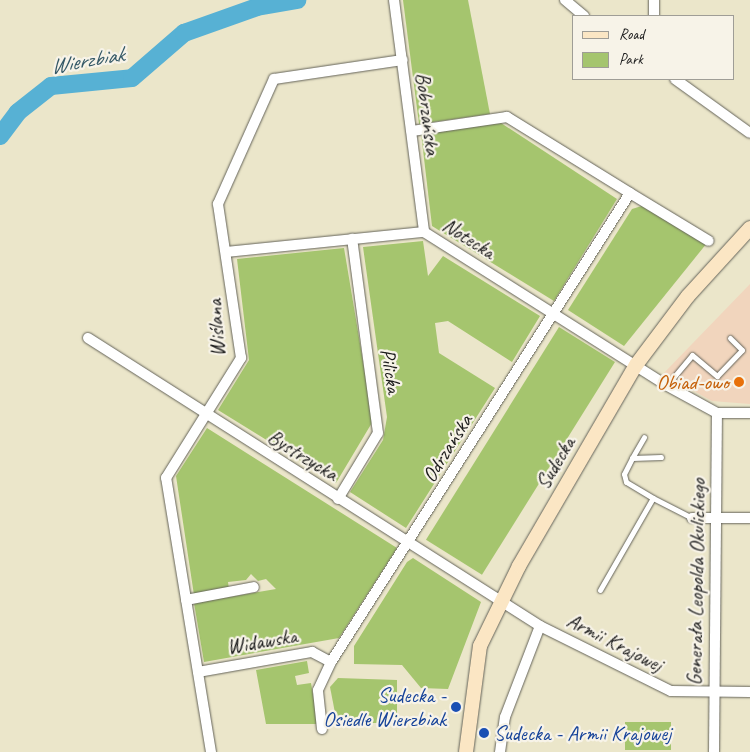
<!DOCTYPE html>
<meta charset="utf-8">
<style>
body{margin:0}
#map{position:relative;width:750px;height:752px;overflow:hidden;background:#ebe6ca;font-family:Caveat,sans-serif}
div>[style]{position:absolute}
.built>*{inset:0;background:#f1d5bd}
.green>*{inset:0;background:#a5c56e;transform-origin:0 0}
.river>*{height:18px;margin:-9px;padding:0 9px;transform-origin:9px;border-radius:9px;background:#57b1d4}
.roads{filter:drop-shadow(0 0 1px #646359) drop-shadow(0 0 1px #646359)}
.lane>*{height:5px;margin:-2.5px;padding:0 2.5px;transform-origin:2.5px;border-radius:2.5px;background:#fff}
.street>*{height:10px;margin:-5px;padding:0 5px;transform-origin:5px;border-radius:5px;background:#fff}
.secondary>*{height:14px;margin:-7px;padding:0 7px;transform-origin:7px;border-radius:7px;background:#fbe6c4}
.dots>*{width:14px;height:14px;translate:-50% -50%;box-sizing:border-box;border:2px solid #f7f3e8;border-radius:50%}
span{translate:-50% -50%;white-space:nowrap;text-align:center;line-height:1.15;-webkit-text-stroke:4.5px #f7f3e8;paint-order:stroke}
.street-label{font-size:21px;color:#1c1c1c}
.food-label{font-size:21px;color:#c56008}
.right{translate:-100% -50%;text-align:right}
.transit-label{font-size:21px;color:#164399}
.left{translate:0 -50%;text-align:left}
.water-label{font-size:22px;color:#345866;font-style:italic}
.legend{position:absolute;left:572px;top:15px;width:162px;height:65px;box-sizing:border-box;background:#f7f3e8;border:1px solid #9f9d96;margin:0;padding:6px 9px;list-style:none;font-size:15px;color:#1c1c1c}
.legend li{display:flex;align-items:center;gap:10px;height:25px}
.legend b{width:25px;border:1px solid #9f9d96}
</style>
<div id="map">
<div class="built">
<div style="clip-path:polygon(750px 284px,750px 404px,712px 401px,663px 374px)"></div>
</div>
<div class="green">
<div style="clip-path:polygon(403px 0,468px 0,490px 114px,419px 124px)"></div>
<div style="clip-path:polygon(501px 123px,617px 199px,554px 301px,432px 226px,421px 133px)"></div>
<div style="clip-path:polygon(645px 205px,707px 243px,624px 346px,568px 310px,632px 209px)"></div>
<div style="clip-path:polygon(423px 241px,428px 276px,443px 256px,540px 316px,512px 362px,448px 321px,435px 323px,439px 353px,495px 388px,406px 528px,350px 492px,383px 440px,387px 417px,363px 247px)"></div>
<div style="clip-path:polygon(344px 248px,373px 421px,336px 483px,218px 410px,249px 360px,237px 259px)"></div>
<div style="left:559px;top:327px;width:66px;height:251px;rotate:32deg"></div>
<div style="clip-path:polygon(207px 428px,397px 548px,339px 638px,204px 662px,194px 603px,276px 589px,266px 579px,258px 581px,251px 574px,246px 580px,228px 582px,229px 589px,194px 595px,176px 476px)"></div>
<div style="clip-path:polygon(413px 558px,481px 602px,448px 689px,421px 688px,402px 665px,354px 664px,354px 646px,407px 562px)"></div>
<div style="clip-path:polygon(307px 661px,309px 673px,295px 676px,297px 685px,311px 683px,318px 724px,266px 724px,256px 670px)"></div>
<div style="clip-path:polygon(338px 678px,397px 680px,397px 723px,337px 723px,330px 687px)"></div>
<div style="left:625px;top:722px;width:46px;height:28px"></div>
</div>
<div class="river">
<div style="left:0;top:136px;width:30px;rotate:-53deg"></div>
<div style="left:18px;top:112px;width:42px;rotate:-38.2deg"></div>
<div style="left:51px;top:86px;width:81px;rotate:-5.6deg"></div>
<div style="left:132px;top:78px;width:69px;rotate:-40.9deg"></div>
<div style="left:184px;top:33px;width:77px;rotate:-19.6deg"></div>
<div style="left:257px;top:7px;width:41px;rotate:-9.9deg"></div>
</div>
<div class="roads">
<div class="lane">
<div style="left:667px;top:385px;width:39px;rotate:-50deg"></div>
<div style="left:692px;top:355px;width:33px;rotate:40deg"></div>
<div style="left:717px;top:376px;width:36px;rotate:-46deg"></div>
<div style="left:742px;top:350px;width:17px;rotate:-135deg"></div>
<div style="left:632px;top:458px;width:24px;rotate:-60deg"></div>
<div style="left:653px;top:498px;width:31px;rotate:-149deg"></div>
<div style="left:626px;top:482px;width:8px;rotate:-104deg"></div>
<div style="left:624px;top:474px;width:18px;rotate:-63deg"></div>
<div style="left:632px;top:458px;width:29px;rotate:-2deg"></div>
<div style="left:600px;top:590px;width:106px;rotate:-60.1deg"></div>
<div style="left:653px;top:498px;width:44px;rotate:27.1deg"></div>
</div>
<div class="street">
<div style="left:394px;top:0;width:234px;rotate:82.6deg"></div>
<div style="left:565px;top:0;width:25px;rotate:40deg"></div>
<div style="left:654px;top:16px;width:16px;rotate:-90deg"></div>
<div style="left:675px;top:79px;width:92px;rotate:35.8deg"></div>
<div style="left:630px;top:193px;width:92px;rotate:31.3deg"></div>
<div style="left:226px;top:252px;width:199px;rotate:-5.8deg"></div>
<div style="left:424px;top:232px;width:286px;rotate:32.3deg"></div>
<div style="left:666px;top:385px;width:58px;rotate:28.8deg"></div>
<div style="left:717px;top:413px;width:33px"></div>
<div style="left:88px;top:338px;width:536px;rotate:32.5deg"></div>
<div style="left:540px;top:626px;width:146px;rotate:26.4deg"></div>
<div style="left:671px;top:691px;width:79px;rotate:0.7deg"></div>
<div style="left:338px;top:499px;width:77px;rotate:-58.8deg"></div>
<div style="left:378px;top:433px;width:196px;rotate:-97.6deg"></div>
<div style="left:692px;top:518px;width:58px"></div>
<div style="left:186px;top:600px;width:69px;rotate:-10.8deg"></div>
<div style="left:198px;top:672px;width:116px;rotate:-10deg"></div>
<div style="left:312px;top:652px;width:21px;rotate:28deg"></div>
<div style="left:322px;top:729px;width:39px;rotate:-96deg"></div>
<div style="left:318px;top:690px;width:31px;rotate:-65deg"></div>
<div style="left:331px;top:662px;width:556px;rotate:-57.48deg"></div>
<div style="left:630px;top:193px;width:145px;rotate:-148.3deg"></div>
<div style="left:507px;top:117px;width:96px;rotate:171.6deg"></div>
<div style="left:211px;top:752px;width:278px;rotate:-99.3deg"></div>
<div style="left:166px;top:478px;width:142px;rotate:-58deg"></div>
<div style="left:241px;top:358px;width:156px;rotate:-98.5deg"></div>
<div style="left:218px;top:204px;width:137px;rotate:-65.9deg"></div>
<div style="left:274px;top:79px;width:130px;rotate:-8.4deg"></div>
<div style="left:500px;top:752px;width:35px;rotate:-82deg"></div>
<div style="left:505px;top:717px;width:97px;rotate:-69deg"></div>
<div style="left:714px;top:752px;width:339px;rotate:-89.5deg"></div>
</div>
<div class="secondary">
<div style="left:466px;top:752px;width:107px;rotate:-82.5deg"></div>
<div style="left:480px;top:646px;width:89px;rotate:-64deg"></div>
<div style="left:519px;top:566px;width:233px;rotate:-59.8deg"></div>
<div style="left:636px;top:365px;width:86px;rotate:-53deg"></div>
<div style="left:688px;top:296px;width:92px;rotate:-47.6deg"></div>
</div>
</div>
<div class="dots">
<div style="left:739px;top:382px;background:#e8710a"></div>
<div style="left:456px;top:707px;background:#1a4fb4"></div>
<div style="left:484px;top:733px;background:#1a4fb4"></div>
</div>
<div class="street-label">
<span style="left:428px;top:114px;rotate:83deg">Bobrzańska</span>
<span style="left:469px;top:238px;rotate:32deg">Notecka</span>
<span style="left:216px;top:328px;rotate:-94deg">Wiślana</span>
<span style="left:391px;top:371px;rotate:81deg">Pilicka</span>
<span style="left:447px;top:448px;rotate:-58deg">Odrzańska</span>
<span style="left:303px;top:455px;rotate:32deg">Bystrzycka</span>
<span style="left:555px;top:463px;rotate:-60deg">Sudecka</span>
<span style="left:696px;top:582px;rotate:-89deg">Generała Leopolda Okulickiego</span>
<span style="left:262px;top:641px;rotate:-10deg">Widawska</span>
<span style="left:615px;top:642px;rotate:27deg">Armii Krajowej</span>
</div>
<div class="food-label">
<span class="right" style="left:729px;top:382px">Obiad-owo</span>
</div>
<div class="transit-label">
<span class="right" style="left:446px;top:707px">Sudecka -<br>Osiedle Wierzbiak</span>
<span class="left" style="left:494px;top:733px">Sudecka - Armii Krajowej</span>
</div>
<div class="water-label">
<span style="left:87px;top:61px;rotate:-10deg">Wierzbiak</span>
</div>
<ul class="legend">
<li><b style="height:6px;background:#fbe6c4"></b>Road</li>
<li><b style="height:14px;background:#a5c56e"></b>Park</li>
</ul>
</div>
